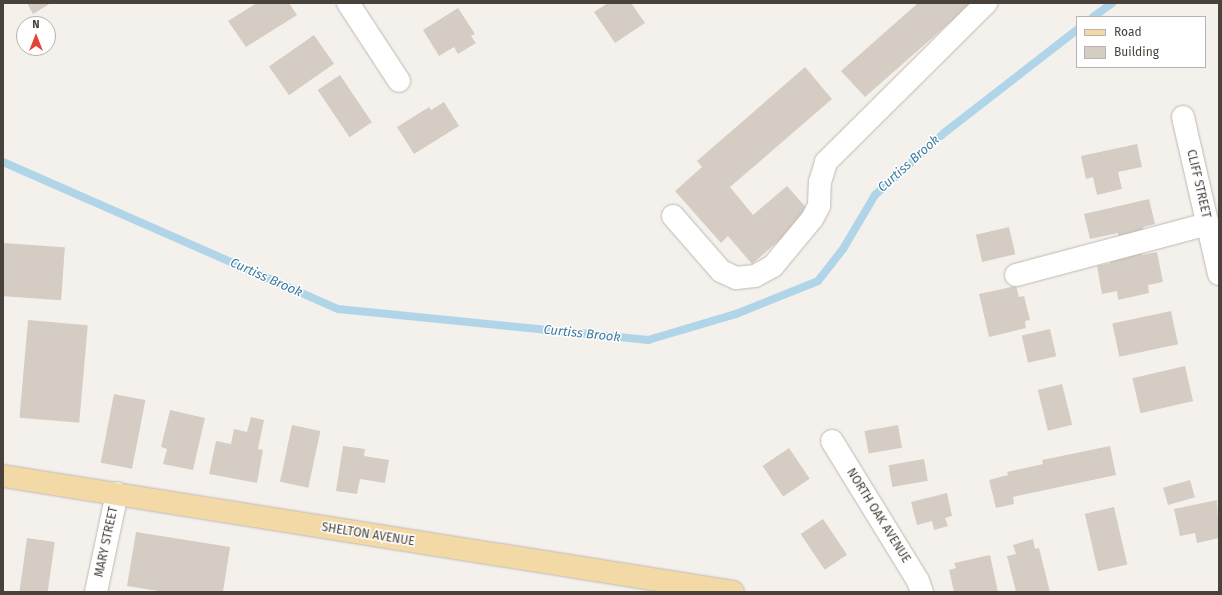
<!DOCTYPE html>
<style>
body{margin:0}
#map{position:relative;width:1222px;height:595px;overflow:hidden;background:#f4f1ec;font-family:"Fira Sans",sans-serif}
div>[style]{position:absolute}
.stream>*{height:8px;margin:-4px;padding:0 4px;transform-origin:4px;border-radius:4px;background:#b0d5e9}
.building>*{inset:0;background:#d5cdc3;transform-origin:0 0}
.roads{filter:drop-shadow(0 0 1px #bfb8b0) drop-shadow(0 0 1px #bfb8b0)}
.minor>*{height:22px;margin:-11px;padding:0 11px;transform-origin:11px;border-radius:11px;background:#fff}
.major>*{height:22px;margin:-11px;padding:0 11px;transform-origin:11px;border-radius:11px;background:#f3d9a6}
span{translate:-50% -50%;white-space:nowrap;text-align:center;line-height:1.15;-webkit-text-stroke:3px #fff;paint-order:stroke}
.street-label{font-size:12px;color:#48423a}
.water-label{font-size:13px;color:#3d7ca1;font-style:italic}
.frame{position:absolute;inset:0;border:4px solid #48423a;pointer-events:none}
.legend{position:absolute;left:1076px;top:16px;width:130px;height:52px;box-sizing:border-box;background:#fff;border:1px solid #b6b3b0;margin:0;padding:5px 7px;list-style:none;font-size:12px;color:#48423a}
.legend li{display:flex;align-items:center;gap:8px;height:20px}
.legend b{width:20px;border:1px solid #b6b3b0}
.north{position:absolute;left:16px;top:16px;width:40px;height:40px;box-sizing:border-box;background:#fff;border:1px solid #b6b3b0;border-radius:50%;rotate:0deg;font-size:11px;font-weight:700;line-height:16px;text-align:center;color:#48423a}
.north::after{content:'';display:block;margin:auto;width:14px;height:18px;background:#e24536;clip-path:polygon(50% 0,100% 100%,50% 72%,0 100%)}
</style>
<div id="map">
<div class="stream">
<div style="left:1093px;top:17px;width:24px;rotate:-36deg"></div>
<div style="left:3px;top:162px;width:366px;rotate:23.7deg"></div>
<div style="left:338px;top:309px;width:312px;rotate:5.7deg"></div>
<div style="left:648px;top:340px;width:92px;rotate:-16.5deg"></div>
<div style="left:736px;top:314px;width:88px;rotate:-21.9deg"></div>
<div style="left:818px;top:281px;width:41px;rotate:-52deg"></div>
<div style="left:843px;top:249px;width:63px;rotate:-59.3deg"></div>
<div style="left:875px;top:195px;width:93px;rotate:-41.9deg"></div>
<div style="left:944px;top:133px;width:168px;rotate:-37.8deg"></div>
</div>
<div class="building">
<div style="clip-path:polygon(27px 3px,51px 3px,33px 14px)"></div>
<div style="clip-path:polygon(257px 3px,289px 3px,297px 15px,246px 47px,228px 21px)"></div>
<div style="clip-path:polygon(608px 3px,631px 3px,645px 23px,615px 43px,594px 12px)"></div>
<div style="clip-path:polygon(918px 3px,972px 3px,865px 97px,841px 71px)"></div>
<div style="clip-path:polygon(458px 8px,475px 34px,471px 36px,476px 43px,458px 54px,454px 47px,439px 56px,423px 30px)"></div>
<div style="left:314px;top:35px;width:35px;height:55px;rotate:55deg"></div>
<div style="clip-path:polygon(805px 67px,832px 99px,730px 187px,753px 215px,787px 186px,811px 213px,752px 264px,728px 236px,721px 243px,675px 191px,702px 167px,697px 161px)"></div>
<div style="left:340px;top:75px;width:57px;height:27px;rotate:56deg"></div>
<div style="clip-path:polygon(444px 102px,459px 126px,414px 154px,397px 127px,429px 107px,431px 110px)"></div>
<div style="clip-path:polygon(1137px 144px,1142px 167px,1118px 172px,1122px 189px,1097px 195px,1093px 177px,1086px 179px,1081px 156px)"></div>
<div style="clip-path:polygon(1149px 199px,1155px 224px,1143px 227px,1144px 234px,1119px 239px,1118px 233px,1090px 239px,1084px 214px)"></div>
<div style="left:1009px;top:227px;width:28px;height:34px;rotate:77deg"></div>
<div style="left:3px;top:243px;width:62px;height:53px;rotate:4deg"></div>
<div style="clip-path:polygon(1141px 250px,1142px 255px,1157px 252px,1163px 282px,1148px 285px,1149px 293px,1118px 300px,1117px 291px,1102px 294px,1097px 266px,1111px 263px,1110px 256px)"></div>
<div style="clip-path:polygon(1016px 286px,1019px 297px,1024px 296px,1030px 320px,1025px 321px,1026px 328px,989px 337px,979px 294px)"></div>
<div style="left:1171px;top:311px;width:34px;height:60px;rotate:78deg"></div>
<div style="left:28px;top:320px;width:60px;height:98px;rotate:5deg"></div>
<div style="left:1050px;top:329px;width:28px;height:29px;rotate:77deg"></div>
<div style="left:1185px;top:366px;width:36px;height:54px;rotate:77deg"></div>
<div style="left:1062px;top:384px;width:42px;height:25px;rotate:76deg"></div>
<div style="left:114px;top:394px;width:32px;height:70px;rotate:11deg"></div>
<div style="clip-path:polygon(170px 410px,205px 418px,193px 470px,163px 464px,167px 449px,161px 447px)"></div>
<div style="clip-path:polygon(251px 417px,264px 420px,258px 449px,263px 450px,257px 483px,209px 474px,216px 441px,231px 444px,234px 429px,247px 432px)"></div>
<div style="left:292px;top:425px;width:29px;height:58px;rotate:12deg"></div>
<div style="left:898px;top:425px;width:23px;height:34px;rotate:80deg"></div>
<div style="clip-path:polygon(343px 446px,365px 449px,364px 456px,389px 460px,385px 483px,360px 479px,357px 494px,336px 491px)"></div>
<div style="clip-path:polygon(1110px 446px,1116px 475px,1013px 497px,1014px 504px,996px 508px,989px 480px,1008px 475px,1007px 472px,1043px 464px,1042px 460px)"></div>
<div style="left:789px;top:448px;width:37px;height:32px;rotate:56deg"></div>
<div style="left:924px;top:459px;width:22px;height:36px;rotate:80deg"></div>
<div style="left:1190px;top:480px;width:18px;height:28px;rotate:74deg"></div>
<div style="clip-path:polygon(947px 493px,952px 516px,945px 518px,948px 526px,934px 530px,932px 521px,917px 525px,911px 502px)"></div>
<div style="clip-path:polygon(1217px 500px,1219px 538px,1197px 543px,1195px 533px,1180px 536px,1174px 509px)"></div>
<div style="left:1114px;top:507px;width:59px;height:30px;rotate:77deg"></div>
<div style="left:823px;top:519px;width:43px;height:27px;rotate:56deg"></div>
<div style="clip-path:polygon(136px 532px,230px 547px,223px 592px,164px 592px,127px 586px)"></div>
<div style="left:27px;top:538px;width:28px;height:54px;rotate:8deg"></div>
<div style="clip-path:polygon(1033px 539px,1035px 549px,1039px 548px,1050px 592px,1016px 592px,1007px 556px,1016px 554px,1013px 545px)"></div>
<div style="clip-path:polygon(990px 555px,998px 592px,954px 592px,949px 570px,956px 568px,954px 563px)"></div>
</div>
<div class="roads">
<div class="minor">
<div style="left:348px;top:3px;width:93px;rotate:56.8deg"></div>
<div style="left:1183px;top:117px;width:161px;rotate:77.1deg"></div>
<div style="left:673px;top:216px;width:73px;rotate:48.9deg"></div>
<div style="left:721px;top:271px;width:17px;rotate:25deg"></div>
<div style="left:736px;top:278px;width:19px;rotate:-6deg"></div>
<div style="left:755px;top:276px;width:21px;rotate:-29deg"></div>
<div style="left:773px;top:266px;width:61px;rotate:-50.3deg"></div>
<div style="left:812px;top:219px;width:15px;rotate:-62deg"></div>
<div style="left:819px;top:206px;width:24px;rotate:-88deg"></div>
<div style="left:820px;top:182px;width:21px;rotate:-73deg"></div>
<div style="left:826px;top:162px;width:226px;rotate:-44.8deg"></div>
<div style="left:1016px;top:275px;width:199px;rotate:-14.9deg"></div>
<div style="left:832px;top:441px;width:164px;rotate:58.4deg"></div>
<div style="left:918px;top:581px;width:12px;rotate:70deg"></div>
<div style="left:96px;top:592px;width:101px;rotate:-78deg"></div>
</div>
<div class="major">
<div style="left:3px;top:476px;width:739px;rotate:9.03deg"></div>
</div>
</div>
<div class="street-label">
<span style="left:1198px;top:184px;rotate:77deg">CLIFF STREET</span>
<span style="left:878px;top:516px;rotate:58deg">NORTH OAK AVENUE</span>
<span style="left:368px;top:535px;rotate:9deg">SHELTON AVENUE</span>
<span style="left:107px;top:542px;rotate:-78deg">MARY STREET</span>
</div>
<div class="water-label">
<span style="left:909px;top:164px;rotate:-42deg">Curtiss Brook</span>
<span style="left:266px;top:278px;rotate:24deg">Curtiss Brook</span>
<span style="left:582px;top:334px;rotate:6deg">Curtiss Brook</span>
</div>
<div class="frame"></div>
<ul class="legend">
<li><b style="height:5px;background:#f3d9a6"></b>Road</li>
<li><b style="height:11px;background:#d5cdc3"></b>Building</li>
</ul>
<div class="north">N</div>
</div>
